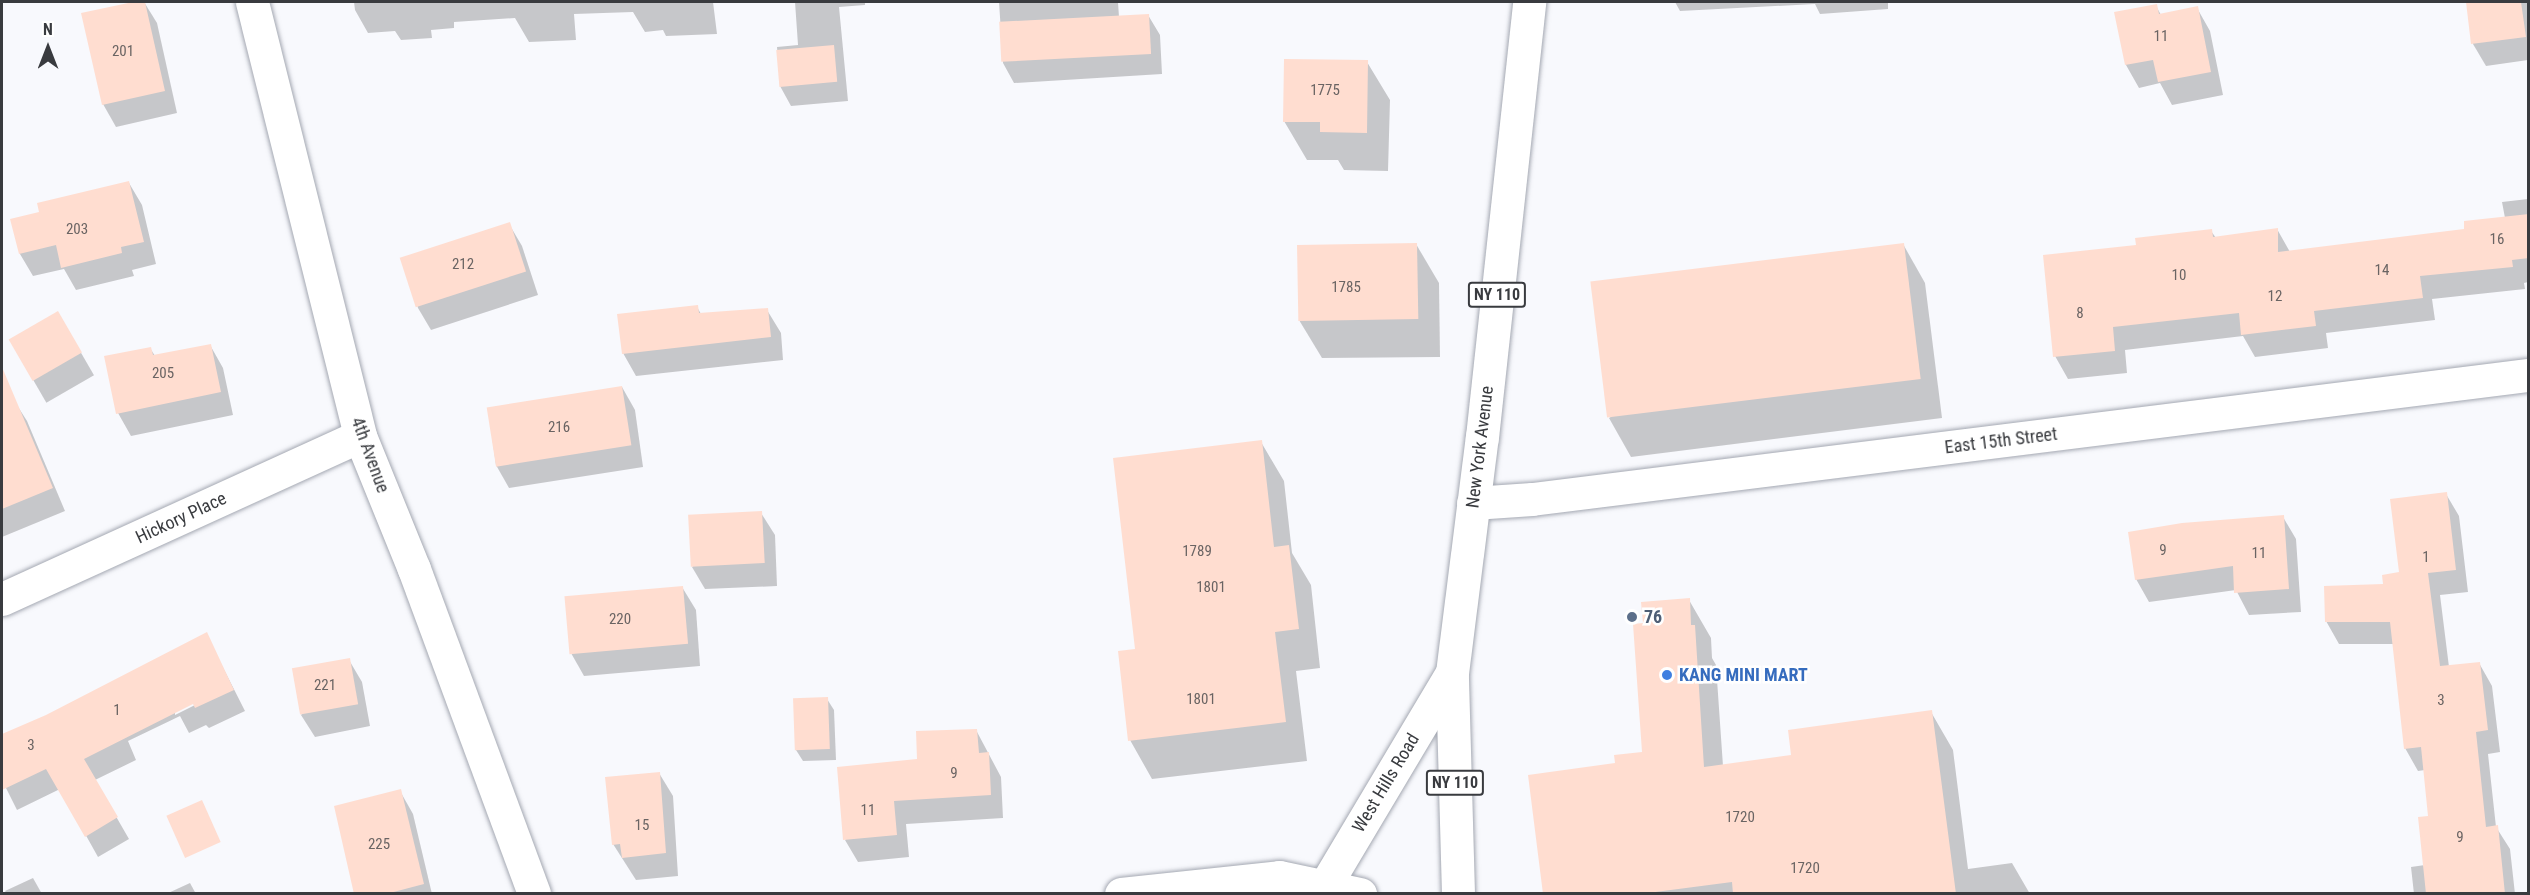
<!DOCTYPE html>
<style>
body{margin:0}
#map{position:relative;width:2530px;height:895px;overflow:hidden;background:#f8f9fd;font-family:"Roboto Condensed",sans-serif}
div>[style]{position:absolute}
.shadow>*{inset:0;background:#0003;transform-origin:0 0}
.building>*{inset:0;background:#ffddd0;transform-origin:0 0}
.roads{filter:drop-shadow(0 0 2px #a4a8b2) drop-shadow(0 0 2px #a4a8b2)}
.street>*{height:33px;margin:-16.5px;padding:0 16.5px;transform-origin:16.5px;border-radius:16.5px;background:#fff}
.secondary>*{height:33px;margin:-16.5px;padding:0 16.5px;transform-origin:16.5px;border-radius:16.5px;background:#fff}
.primary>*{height:33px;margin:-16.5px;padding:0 16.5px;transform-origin:16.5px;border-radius:16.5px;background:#fff}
.dots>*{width:16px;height:16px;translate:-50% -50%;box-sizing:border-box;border:3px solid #fff;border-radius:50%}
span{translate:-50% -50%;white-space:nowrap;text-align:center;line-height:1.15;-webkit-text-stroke:5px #fff;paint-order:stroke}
.number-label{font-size:15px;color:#6a6463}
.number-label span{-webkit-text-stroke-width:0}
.shield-label span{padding:2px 4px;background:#fff;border:2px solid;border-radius:4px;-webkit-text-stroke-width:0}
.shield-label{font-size:16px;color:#393b3f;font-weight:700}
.street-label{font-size:18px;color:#393b3f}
.service-label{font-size:18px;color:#4e5e75;font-weight:700}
.left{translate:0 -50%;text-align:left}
.shop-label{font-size:18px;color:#366cbe;font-weight:700}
.frame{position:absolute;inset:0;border:3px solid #393b3f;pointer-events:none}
.north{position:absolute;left:18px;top:18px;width:60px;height:60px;-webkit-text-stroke:4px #fff;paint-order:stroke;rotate:0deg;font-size:16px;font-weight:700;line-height:24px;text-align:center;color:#393b3f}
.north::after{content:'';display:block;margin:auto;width:21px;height:27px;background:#393b3f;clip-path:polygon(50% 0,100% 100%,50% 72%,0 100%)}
</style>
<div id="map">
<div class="shadow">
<div style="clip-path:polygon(144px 2px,157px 23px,177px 113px,116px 127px,103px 104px,83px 14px)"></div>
<div style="clip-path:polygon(354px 2px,713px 2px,717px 34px,666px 36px,663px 30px,645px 32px,633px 12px,574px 14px,576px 40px,529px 42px,515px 18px,454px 22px,454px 28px,431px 30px,432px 38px,401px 40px,395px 31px,368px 33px,355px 10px)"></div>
<div style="clip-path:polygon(795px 2px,865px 2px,865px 5px,839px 7px,848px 101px,791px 106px,780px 86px,777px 47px,798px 45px)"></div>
<div style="clip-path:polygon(999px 2px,1118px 2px,1119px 17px,1148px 15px,1160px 35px,1162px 74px,1014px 83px,1003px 63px)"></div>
<div style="clip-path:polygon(1675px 2px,1888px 2px,1888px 9px,1820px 14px,1815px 4px,1680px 11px)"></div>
<div style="clip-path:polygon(2468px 2px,2528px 2px,2528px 60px,2486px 66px,2473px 44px)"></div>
<div style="clip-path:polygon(2156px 6px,2161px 15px,2197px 8px,2210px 31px,2223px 95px,2172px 105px,2160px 83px,2139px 88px,2126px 65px,2116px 13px)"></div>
<div style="clip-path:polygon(1367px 62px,1390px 100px,1388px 171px,1344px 170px,1338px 160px,1307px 160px,1284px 121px)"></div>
<div style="clip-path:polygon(129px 183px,142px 205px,156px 264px,132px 270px,134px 276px,76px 290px,64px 269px,33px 276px,20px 254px,12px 220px,41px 213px)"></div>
<div style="clip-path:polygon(2528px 199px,2528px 282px,2524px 283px,2525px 289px,2432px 299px,2435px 320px,2326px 333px,2328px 348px,2255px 357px,2243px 336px,2125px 350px,2127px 373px,2068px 379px,2055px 356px,2138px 246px,2211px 231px,2216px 238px,2277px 229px,2290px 252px,2466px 231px,2505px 218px,2502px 202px)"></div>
<div style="clip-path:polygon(509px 224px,522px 246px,538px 295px,431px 330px,418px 308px,402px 259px)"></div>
<div style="clip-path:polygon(1416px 244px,1439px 283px,1440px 357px,1322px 358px,1299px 320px)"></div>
<div style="clip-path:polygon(1903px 244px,1925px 283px,1942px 418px,1631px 457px,1609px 418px)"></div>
<div style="clip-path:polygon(697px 307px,701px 314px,767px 310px,781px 333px,783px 360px,636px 376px,623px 353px)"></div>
<div style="left:58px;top:313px;width:72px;height:55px;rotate:60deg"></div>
<div style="clip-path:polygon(210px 345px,223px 368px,233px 415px,131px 436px,118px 413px,150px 348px,155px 356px)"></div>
<div style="clip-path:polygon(622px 387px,635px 410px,643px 467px,509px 488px,496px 465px,488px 408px)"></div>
<div style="clip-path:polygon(13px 399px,27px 421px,65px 511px,2px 537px,2px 404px)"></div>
<div style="clip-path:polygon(1261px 442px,1284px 481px,1292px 553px,1311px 585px,1320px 668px,1296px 671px,1307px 761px,1152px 779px,1130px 740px)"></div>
<div style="clip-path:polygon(2446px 494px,2459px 516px,2468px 592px,2440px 595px,2449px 667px,2479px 663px,2492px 686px,2500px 752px,2488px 754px,2496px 827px,2510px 849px,2515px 894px,2414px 894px,2411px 867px,2425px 865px,2430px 817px,2425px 770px,2418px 771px,2405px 748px,2394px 644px,2339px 644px,2326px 621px,2400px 574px)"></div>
<div style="clip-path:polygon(761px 513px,775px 535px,777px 586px,705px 589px,692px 567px)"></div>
<div style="clip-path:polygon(2283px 517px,2296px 539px,2301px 612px,2249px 615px,2236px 590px,2149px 602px,2136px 579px)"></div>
<div style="clip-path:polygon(682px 587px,696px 610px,700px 666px,584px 676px,571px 653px)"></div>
<div style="clip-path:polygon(1689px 600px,1711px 638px,1712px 658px,1716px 665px,1723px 766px,1793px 757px,1931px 712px,1953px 750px,1968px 869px,2012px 863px,2030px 894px,1545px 894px,1617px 765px,1644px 753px,1644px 625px)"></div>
<div style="clip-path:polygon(evenodd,206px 634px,245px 711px,209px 728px,206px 725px,189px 733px,180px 716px,128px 741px,136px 760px,95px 780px,129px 839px,98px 857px,60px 789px,17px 810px,2px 780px,2px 736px,47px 716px,206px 634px,199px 700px,201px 702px,175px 715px,175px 712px,199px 700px)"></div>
<div style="clip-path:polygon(349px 660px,362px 682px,370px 726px,315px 737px,301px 715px)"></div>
<div style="clip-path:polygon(827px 699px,834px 710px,836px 760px,803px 761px,796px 750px)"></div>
<div style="clip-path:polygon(976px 730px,1001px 777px,1003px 818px,906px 824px,909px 857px,858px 862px,845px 840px,919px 760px)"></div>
<div style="clip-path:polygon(659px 773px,673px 796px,678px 876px,636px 880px,613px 844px)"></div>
<div style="clip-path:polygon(400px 791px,413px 814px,432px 894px,356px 894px)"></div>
<div style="clip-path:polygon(33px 878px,42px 894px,7px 894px,5px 891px)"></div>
<div style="clip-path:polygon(190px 883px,196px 894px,166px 894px)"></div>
</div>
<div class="building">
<div style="clip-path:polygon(133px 2px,145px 2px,165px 91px,102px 105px,81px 13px)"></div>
<div style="clip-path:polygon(2466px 2px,2521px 2px,2526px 37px,2471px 44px)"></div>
<div style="clip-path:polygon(2157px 4px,2159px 14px,2198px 6px,2211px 72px,2158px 82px,2153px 60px,2125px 65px,2114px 12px)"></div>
<div style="left:1149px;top:14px;width:40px;height:150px;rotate:87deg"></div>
<div style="left:834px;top:45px;width:37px;height:58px;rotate:85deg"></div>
<div style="clip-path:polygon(1284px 59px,1368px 60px,1367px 133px,1320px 132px,1320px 122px,1283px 122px)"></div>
<div style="clip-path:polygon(129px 181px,144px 242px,121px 247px,122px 253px,61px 268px,56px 245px,19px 254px,10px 219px,39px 212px,37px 203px)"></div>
<div style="clip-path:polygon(2529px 214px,2529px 258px,2512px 260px,2513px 267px,2420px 276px,2423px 298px,2314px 311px,2316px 326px,2241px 335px,2239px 313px,2113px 327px,2115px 351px,2053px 357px,2043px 255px,2136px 245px,2135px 238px,2212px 229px,2213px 237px,2278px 228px,2278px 252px,2464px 229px,2464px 221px)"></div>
<div style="left:510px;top:222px;width:52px;height:116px;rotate:72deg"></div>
<div style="left:1417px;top:243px;width:76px;height:120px;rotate:89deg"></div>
<div style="left:1904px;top:243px;width:137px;height:316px;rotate:83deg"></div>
<div style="clip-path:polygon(698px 305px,699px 313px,768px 308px,771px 337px,622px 354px,617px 314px)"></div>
<div style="left:58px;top:311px;width:48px;height:57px;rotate:60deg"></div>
<div style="clip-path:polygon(211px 344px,221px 392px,116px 414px,104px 356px,151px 347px,153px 355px)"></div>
<div style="clip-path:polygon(2px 367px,53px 488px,2px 509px)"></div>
<div style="left:622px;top:386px;width:60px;height:137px;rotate:81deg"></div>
<div style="clip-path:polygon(1262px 440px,1274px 547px,1289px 545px,1299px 629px,1275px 632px,1286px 722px,1128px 741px,1118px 651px,1135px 649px,1113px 458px)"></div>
<div style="clip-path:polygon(2447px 492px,2456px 570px,2428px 573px,2440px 666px,2480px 662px,2488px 730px,2476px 732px,2486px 827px,2498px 825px,2505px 894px,2426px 894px,2418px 817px,2428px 816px,2421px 747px,2404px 749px,2390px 622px,2325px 622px,2324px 586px,2383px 584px,2382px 575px,2399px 572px,2390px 499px)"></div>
<div style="left:762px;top:511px;width:52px;height:74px;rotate:87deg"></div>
<div style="clip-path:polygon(2284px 515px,2289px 589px,2234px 593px,2233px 566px,2135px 580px,2128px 532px,2182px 523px)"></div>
<div style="left:683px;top:586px;width:58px;height:119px;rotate:85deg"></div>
<div style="clip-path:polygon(1690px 598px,1691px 625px,1695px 625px,1704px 767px,1791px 755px,1788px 730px,1932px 710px,1956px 894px,1733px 894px,1732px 882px,1640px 894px,1543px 894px,1528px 775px,1615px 763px,1614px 755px,1642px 752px,1633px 624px,1643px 623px,1641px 602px)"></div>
<div style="clip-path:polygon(207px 632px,234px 690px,195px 708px,193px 704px,84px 759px,118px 817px,85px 837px,46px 769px,2px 790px,2px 734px,46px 715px)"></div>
<div style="left:350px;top:658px;width:47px;height:59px;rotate:80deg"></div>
<div style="left:828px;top:697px;width:52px;height:35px;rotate:88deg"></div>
<div style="clip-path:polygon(977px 729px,979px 753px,989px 752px,991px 795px,894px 801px,897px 835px,843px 840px,837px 767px,917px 759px,916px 731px)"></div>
<div style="clip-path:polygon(660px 772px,666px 853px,622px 858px,620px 844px,612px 845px,605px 777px)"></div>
<div style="clip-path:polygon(401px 789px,424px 884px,386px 894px,354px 894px,334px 806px)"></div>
<div style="left:202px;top:800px;width:46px;height:39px;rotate:66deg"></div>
</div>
<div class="roads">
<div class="street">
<div style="left:252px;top:2px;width:447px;rotate:76deg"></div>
<div style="left:360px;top:436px;width:144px;rotate:67.9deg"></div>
<div style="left:414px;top:569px;width:346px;rotate:69.7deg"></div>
<div style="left:1473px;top:503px;width:59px;rotate:-3.9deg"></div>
<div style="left:1532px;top:499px;width:1004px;rotate:-7.1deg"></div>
<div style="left:2px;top:599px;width:393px;rotate:-24.5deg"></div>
<div style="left:1121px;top:894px;width:159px;rotate:-6.1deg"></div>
<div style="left:1279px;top:877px;width:83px;rotate:11.9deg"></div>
</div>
<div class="secondary">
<div style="left:1320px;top:894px;width:257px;rotate:-59.2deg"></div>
</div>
<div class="primary">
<div style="left:1458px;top:894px;width:221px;rotate:-91.6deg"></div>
<div style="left:1452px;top:673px;width:238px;rotate:-82.8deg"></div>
<div style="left:1482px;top:437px;width:438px;rotate:-83.8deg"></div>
</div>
</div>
<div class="dots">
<div style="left:1632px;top:617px;background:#5c6f8a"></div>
<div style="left:1667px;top:675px;background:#3f7fe0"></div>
</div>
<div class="number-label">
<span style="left:2161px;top:37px">11</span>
<span style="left:123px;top:52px">201</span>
<span style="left:1325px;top:91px">1775</span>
<span style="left:77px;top:230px">203</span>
<span style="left:2497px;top:240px">16</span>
<span style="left:463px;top:265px">212</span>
<span style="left:2382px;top:271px">14</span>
<span style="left:2179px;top:276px">10</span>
<span style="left:1346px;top:288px">1785</span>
<span style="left:2275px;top:297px">12</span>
<span style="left:2080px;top:314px">8</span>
<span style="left:163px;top:374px">205</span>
<span style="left:559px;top:428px">216</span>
<span style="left:2163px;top:551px">9</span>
<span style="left:1197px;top:552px">1789</span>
<span style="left:2259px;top:554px">11</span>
<span style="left:2426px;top:558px">1</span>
<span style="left:1211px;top:588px">1801</span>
<span style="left:620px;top:620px">220</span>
<span style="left:325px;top:686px">221</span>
<span style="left:1201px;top:700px">1801</span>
<span style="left:2441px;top:701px">3</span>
<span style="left:117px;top:711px">1</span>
<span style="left:31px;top:746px">3</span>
<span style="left:954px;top:774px">9</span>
<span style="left:868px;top:811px">11</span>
<span style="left:1740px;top:818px">1720</span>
<span style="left:642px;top:826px">15</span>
<span style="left:2460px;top:838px">9</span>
<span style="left:379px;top:845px">225</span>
<span style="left:1805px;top:869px">1720</span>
</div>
<div class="shield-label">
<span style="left:1497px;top:295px">NY 110</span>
<span style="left:1455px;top:783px">NY 110</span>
</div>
<div class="street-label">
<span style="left:2001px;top:441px;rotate:-7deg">East 15th Street</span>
<span style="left:1480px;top:447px;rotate:-83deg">New York Avenue</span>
<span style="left:370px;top:455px;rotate:70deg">4th Avenue</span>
<span style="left:181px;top:518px;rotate:-25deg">Hickory Place</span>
<span style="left:1386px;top:783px;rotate:-59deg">West Hills Road</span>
</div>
<div class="service-label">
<span class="left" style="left:1644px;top:617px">76</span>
</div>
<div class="shop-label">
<span class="left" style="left:1679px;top:675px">KANG MINI MART</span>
</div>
<div class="frame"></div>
<div class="north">N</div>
</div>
